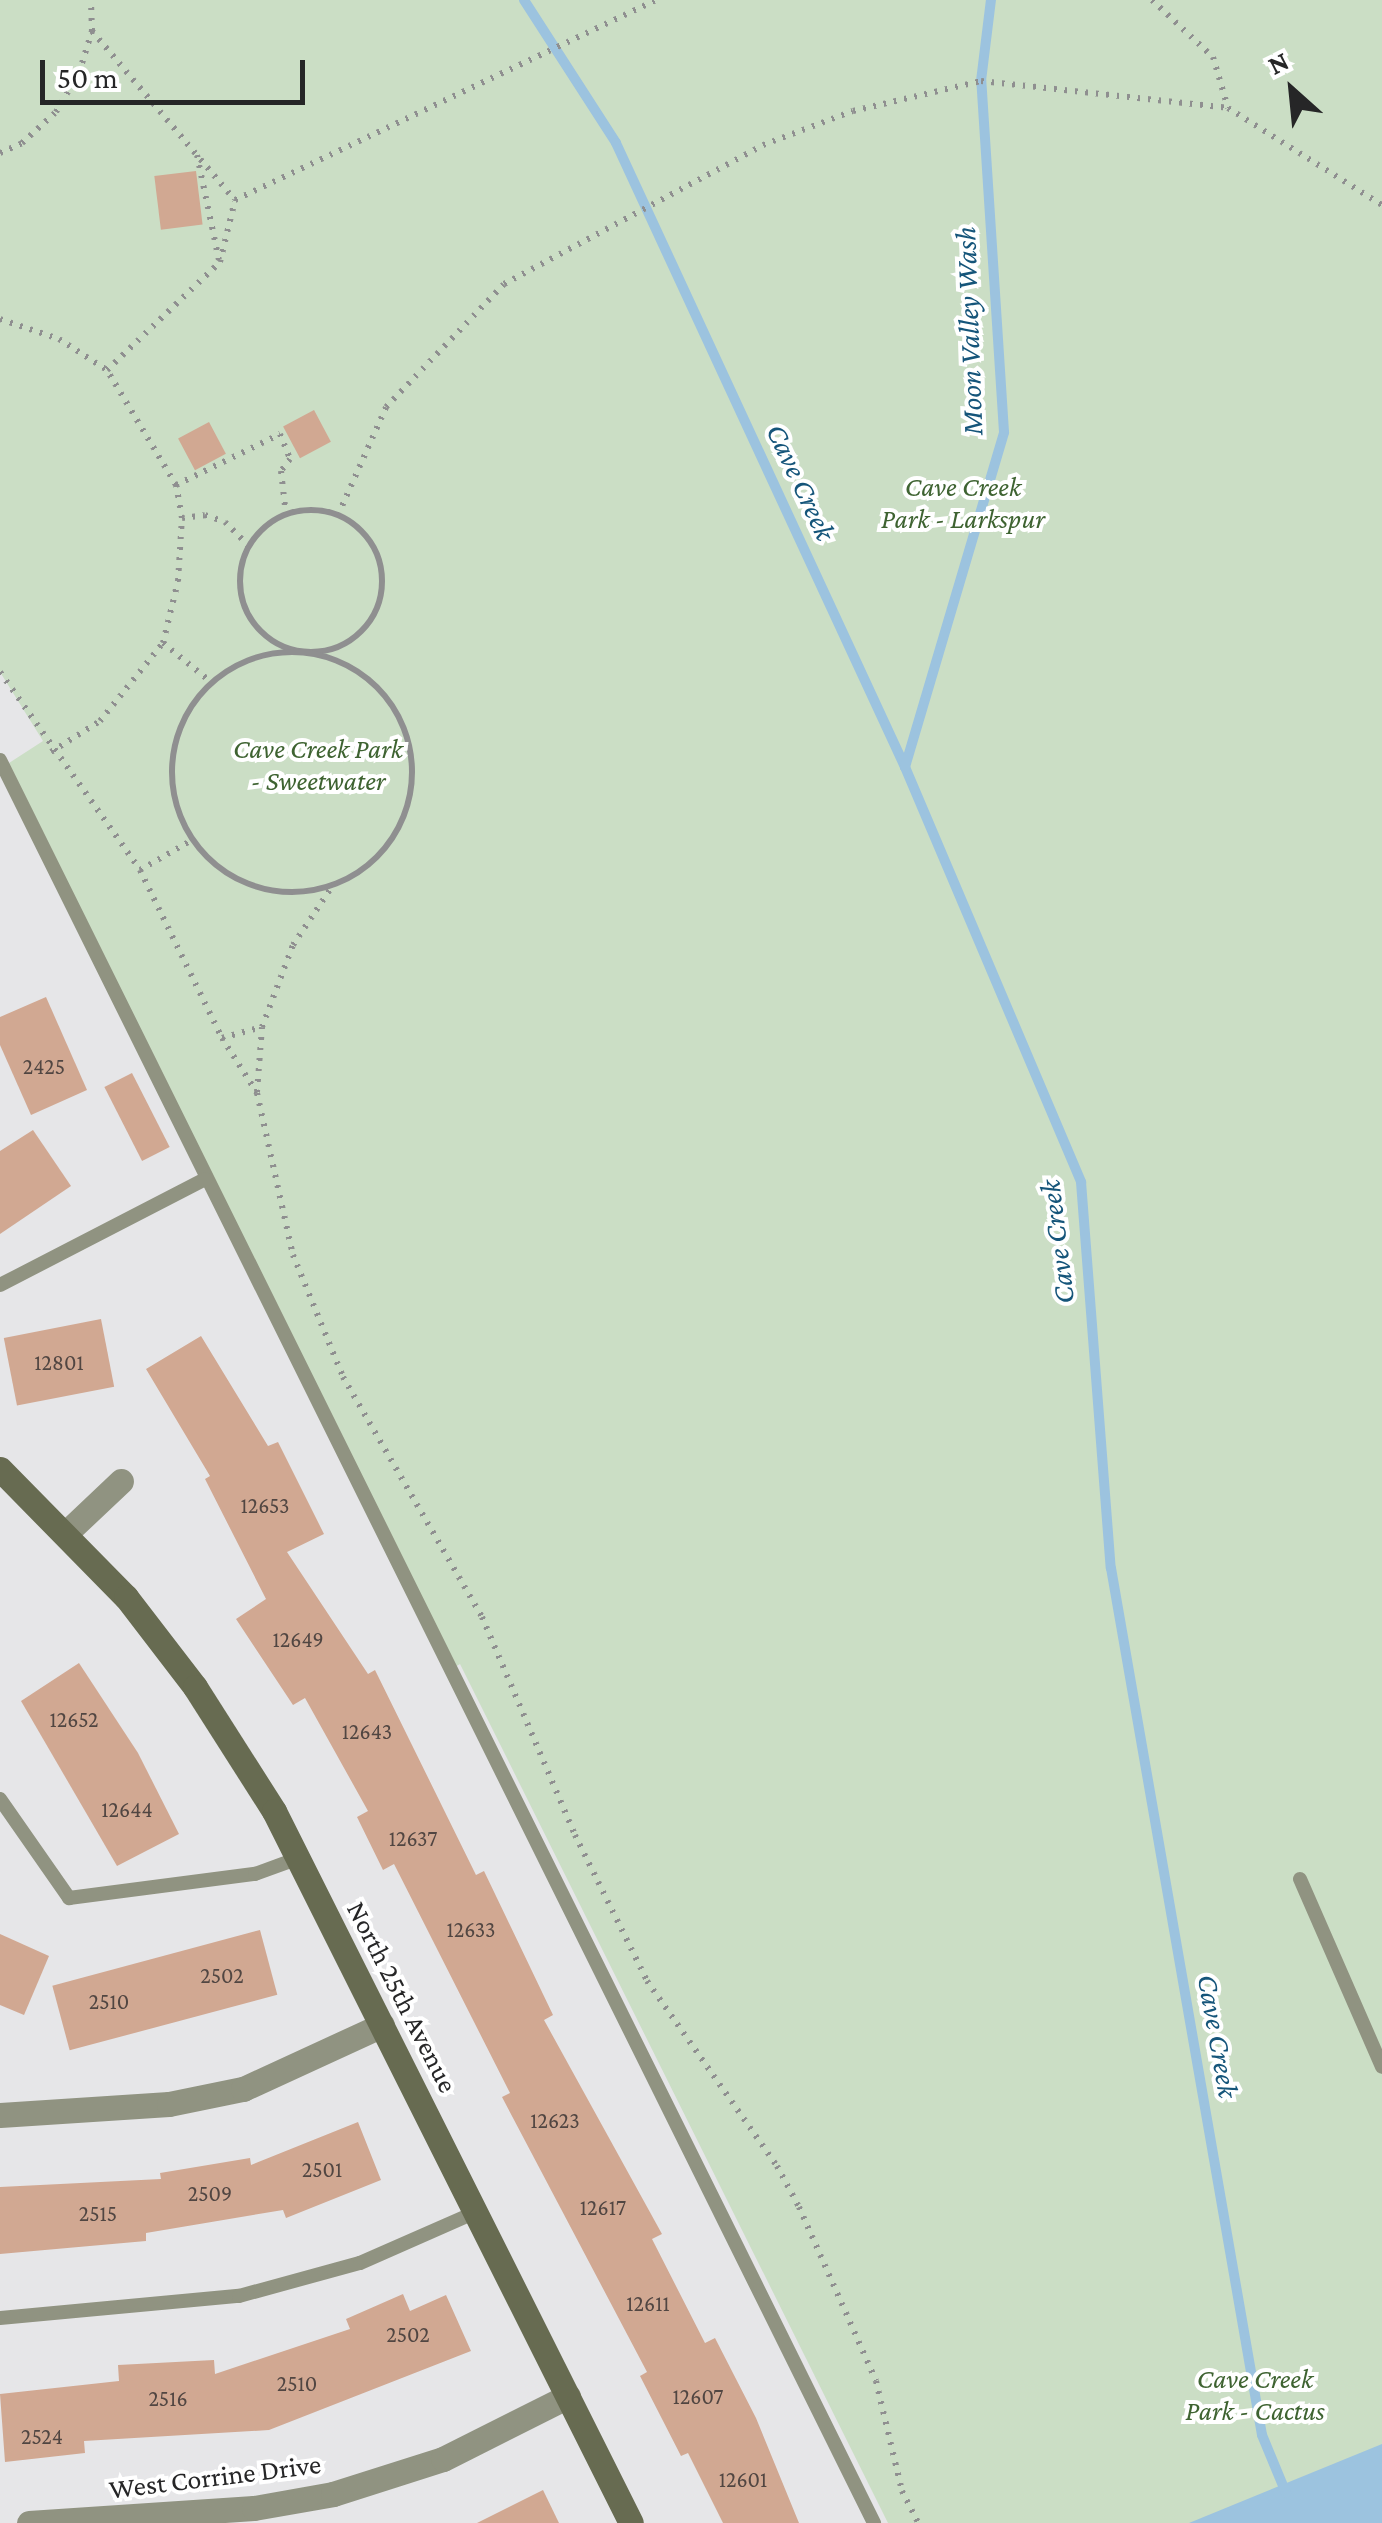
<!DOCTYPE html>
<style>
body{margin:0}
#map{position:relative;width:1382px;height:2523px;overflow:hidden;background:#e6e6e8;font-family:"Crimson Pro",serif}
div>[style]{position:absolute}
.green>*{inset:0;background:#cbdec5}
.water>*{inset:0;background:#9cc3df}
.stream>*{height:10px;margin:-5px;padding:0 5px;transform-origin:5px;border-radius:5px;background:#9cc3df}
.building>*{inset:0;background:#d1a892;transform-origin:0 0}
.path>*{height:6px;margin-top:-3px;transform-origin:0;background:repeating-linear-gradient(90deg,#8f8f90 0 2.5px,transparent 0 10.5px)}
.path>.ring{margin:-3px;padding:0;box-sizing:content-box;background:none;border:6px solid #8f8f90;border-radius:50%}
.lane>*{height:14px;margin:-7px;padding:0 7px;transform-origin:7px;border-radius:7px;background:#909381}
.street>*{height:25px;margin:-12.5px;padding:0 12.5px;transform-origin:12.5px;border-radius:12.5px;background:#909381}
.secondary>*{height:25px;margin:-12.5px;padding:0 12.5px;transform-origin:12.5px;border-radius:12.5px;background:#676b51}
span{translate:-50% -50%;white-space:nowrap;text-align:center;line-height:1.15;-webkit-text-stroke:8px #fff;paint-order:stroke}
.number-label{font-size:22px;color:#514642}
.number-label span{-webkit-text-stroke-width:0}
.park-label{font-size:28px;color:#3e6331;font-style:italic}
.street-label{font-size:28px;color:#262627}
.water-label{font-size:30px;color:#15557a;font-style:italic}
.north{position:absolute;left:1242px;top:40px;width:100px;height:100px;-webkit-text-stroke:8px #fff;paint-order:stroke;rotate:333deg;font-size:28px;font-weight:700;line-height:40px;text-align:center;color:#262627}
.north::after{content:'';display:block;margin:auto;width:35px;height:45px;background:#262627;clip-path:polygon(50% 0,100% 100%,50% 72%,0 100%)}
.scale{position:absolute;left:40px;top:60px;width:265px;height:45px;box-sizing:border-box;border:5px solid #262627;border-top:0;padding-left:12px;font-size:30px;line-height:35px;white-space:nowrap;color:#262627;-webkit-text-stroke:8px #fff;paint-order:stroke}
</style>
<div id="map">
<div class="green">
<div style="clip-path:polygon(0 0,1382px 0,1382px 2523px,888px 2523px,460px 1664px,450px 1670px,9px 763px,43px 741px,0 672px)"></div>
</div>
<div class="water">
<div style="clip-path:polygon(1382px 2444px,1382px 2523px,1189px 2523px)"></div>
</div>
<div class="stream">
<div style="left:524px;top:0;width:170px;rotate:57.2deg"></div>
<div style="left:616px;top:143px;width:688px;rotate:65.15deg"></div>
<div style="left:905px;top:767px;width:451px;rotate:67deg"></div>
<div style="left:1081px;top:1182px;width:387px;rotate:85.6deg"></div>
<div style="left:1111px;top:1568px;width:880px;rotate:80.12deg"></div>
<div style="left:1262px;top:2435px;width:63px;rotate:67.5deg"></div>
<div style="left:905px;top:767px;width:349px;rotate:-73.5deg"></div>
<div style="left:1004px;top:432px;width:352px;rotate:-93.7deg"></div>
<div style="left:981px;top:81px;width:82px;rotate:-83deg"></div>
</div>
<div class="building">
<div style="left:196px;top:171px;width:54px;height:42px;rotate:83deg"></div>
<div style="left:314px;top:410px;width:36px;height:35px;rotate:62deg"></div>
<div style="left:209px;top:422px;width:36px;height:35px;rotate:62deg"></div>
<div style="clip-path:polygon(46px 997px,87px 1090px,31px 1115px,0 1045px,0 1017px)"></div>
<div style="left:132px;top:1073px;width:83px;height:31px;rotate:63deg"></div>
<div style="clip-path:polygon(33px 1130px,71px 1186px,0 1234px,0 1151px)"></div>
<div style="left:101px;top:1319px;width:69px;height:99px;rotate:79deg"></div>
<div style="clip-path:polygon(201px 1336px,268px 1446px,278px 1442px,324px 1534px,287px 1552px,368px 1674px,375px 1670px,476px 1875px,484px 1871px,553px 2015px,544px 2020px,662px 2234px,652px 2239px,705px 2343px,715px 2338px,756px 2418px,799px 2523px,723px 2523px,688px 2453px,681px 2456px,640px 2376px,647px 2372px,502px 2097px,510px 2093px,394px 1864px,383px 1870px,357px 1817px,368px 1811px,305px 1698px,293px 1705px,236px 1619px,266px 1599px,205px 1479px,210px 1476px,146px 1369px)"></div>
<div style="clip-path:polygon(79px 1663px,138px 1753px,179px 1834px,117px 1866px,21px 1701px)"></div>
<div style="left:260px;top:1930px;width:67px;height:215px;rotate:75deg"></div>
<div style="clip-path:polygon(0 1934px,49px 1956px,24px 2015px,0 2005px)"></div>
<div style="clip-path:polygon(358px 2122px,381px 2180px,286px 2218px,283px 2210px,146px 2233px,146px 2241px,0 2254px,0 2187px,161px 2179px,160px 2173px,250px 2158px,251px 2165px)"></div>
<div style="clip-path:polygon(403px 2294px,410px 2311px,446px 2295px,471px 2351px,269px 2430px,84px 2441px,85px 2453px,5px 2462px,0 2394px,119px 2381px,118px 2365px,214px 2360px,215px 2374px,350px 2329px,346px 2319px)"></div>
<div style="clip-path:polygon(543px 2490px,559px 2523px,477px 2523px)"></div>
</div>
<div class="path">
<div style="left:1152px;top:0;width:83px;rotate:43.1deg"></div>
<div style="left:1213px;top:57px;width:53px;rotate:73.6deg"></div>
<div style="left:1228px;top:108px;width:182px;rotate:32.2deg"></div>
<div style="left:92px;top:31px;width:221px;rotate:49.8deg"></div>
<div style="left:0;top:153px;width:24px;rotate:-24deg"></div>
<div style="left:22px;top:143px;width:46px;rotate:-42.4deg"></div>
<div style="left:56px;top:112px;width:45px;rotate:-59.5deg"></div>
<div style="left:79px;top:73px;width:44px;rotate:-72.8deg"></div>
<div style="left:92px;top:31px;width:31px;rotate:-92deg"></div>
<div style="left:197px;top:155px;width:107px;rotate:78.2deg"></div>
<div style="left:235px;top:200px;width:466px;rotate:-25.4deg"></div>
<div style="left:0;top:319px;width:62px;rotate:18.7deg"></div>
<div style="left:59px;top:339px;width:57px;rotate:32.9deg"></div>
<div style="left:107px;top:370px;width:156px;rotate:-43.7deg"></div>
<div style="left:220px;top:262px;width:64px;rotate:-76.4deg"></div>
<div style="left:176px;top:485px;width:116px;rotate:-26.1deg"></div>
<div style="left:280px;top:434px;width:27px;rotate:68deg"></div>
<div style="left:290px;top:459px;width:15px;rotate:127deg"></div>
<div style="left:281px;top:471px;width:44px;rotate:83.5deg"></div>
<div class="ring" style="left:240px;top:510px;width:136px;height:136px"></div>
<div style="left:338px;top:515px;width:118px;rotate:-66deg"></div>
<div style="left:386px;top:407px;width:170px;rotate:-46.2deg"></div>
<div style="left:504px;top:284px;width:294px;rotate:-28.2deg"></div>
<div style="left:763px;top:145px;width:96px;rotate:-20.7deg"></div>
<div style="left:853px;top:111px;width:131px;rotate:-13.2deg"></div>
<div style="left:981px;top:81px;width:248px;rotate:6.2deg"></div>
<div style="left:182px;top:518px;width:23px;rotate:-7deg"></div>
<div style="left:205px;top:515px;width:21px;rotate:19deg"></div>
<div style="left:225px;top:522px;width:34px;rotate:45deg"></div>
<div style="left:163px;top:643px;width:62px;rotate:39.1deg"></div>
<div class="ring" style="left:172px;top:652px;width:234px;height:234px"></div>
<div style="left:0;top:672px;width:242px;rotate:54.7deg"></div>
<div style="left:140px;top:870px;width:187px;rotate:64deg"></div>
<div style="left:222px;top:1038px;width:65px;rotate:57.5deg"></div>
<div style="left:257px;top:1093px;width:166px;rotate:77.5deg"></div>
<div style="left:293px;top:1255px;width:132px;rotate:67.7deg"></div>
<div style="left:343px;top:1377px;width:277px;rotate:59.9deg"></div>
<div style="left:482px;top:1617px;width:237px;rotate:66.9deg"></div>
<div style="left:575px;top:1835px;width:163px;rotate:63.7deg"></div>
<div style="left:647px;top:1981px;width:226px;rotate:54.9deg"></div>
<div style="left:777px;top:2166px;width:47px;rotate:61.8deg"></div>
<div style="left:799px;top:2207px;width:190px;rotate:66.1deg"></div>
<div style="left:876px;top:2381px;width:113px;rotate:76.7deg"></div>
<div style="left:902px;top:2491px;width:36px;rotate:63deg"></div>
<div style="left:51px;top:752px;width:58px;rotate:-32.3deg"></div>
<div style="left:100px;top:721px;width:100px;rotate:-51.1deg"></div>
<div style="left:163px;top:643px;width:64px;rotate:-76.4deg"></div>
<div style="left:178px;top:581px;width:63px;rotate:-86.4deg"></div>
<div style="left:182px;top:518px;width:34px;rotate:-100deg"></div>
<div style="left:176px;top:485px;width:134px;rotate:-121deg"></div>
<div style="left:140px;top:870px;width:60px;rotate:-30deg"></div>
<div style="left:222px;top:1038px;width:41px;rotate:-15.4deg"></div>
<div style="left:257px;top:1092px;width:65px;rotate:-85.6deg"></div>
<div style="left:262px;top:1027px;width:88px;rotate:-69.3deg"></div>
<div style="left:293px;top:945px;width:72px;rotate:-56.3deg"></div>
</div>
<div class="lane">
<div style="left:0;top:760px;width:1968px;rotate:63.63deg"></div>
<div style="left:0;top:1285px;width:231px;rotate:-27.3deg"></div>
<div style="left:0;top:1799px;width:121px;rotate:55.1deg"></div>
<div style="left:69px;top:1898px;width:188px;rotate:-7.4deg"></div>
<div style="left:255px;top:1874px;width:47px;rotate:-20deg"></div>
<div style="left:1300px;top:1879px;width:205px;rotate:66.4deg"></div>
<div style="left:0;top:2318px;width:240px;rotate:-5.3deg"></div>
<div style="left:239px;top:2296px;width:125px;rotate:-15.3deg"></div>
<div style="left:360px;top:2263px;width:127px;rotate:-23.7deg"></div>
</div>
<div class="street">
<div style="left:65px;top:1534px;width:77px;rotate:-43.4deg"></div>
<div style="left:0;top:2115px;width:169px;rotate:-3.7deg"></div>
<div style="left:169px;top:2104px;width:76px;rotate:-11.5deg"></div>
<div style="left:243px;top:2089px;width:153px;rotate:-24.7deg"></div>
<div style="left:29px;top:2523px;width:225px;rotate:-3.8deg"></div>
<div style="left:254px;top:2508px;width:80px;rotate:-10deg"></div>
<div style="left:333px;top:2494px;width:115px;rotate:-17.7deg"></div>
<div style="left:443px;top:2459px;width:140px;rotate:-26.7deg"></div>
</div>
<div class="secondary">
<div style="left:0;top:1469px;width:180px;rotate:45.5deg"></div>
<div style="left:126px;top:1597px;width:113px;rotate:52.5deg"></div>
<div style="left:195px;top:1687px;width:147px;rotate:57.5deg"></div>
<div style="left:274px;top:1811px;width:796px;rotate:63.37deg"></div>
</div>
<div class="number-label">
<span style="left:44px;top:1067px">2425</span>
<span style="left:59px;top:1363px">12801</span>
<span style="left:265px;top:1506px">12653</span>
<span style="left:298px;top:1640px">12649</span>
<span style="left:74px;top:1720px">12652</span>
<span style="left:367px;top:1732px">12643</span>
<span style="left:127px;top:1810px">12644</span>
<span style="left:413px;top:1839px">12637</span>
<span style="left:471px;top:1930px">12633</span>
<span style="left:222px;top:1976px">2502</span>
<span style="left:109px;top:2002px">2510</span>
<span style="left:555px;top:2121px">12623</span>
<span style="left:322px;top:2170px">2501</span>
<span style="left:210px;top:2194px">2509</span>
<span style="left:603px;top:2208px">12617</span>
<span style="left:98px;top:2214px">2515</span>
<span style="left:648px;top:2304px">12611</span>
<span style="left:408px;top:2335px">2502</span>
<span style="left:297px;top:2384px">2510</span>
<span style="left:698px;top:2397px">12607</span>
<span style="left:168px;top:2399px">2516</span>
<span style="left:42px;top:2437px">2524</span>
<span style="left:743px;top:2480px">12601</span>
</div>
<div class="park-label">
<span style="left:963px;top:503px">Cave Creek<br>Park - Larkspur</span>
<span style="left:318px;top:765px">Cave Creek Park<br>- Sweetwater</span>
<span style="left:1255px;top:2395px">Cave Creek<br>Park - Cactus</span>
</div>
<div class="street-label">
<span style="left:402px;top:1997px;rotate:63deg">North 25th Avenue</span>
<span style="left:215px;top:2477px;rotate:-7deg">West Corrine Drive</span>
</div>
<div class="water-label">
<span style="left:969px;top:331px;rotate:-92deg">Moon Valley Wash</span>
<span style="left:801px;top:482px;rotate:65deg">Cave Creek</span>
<span style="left:1057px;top:1242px;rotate:-97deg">Cave Creek</span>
<span style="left:1218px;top:2036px;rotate:80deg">Cave Creek</span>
</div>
<div class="north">N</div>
<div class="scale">50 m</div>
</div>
